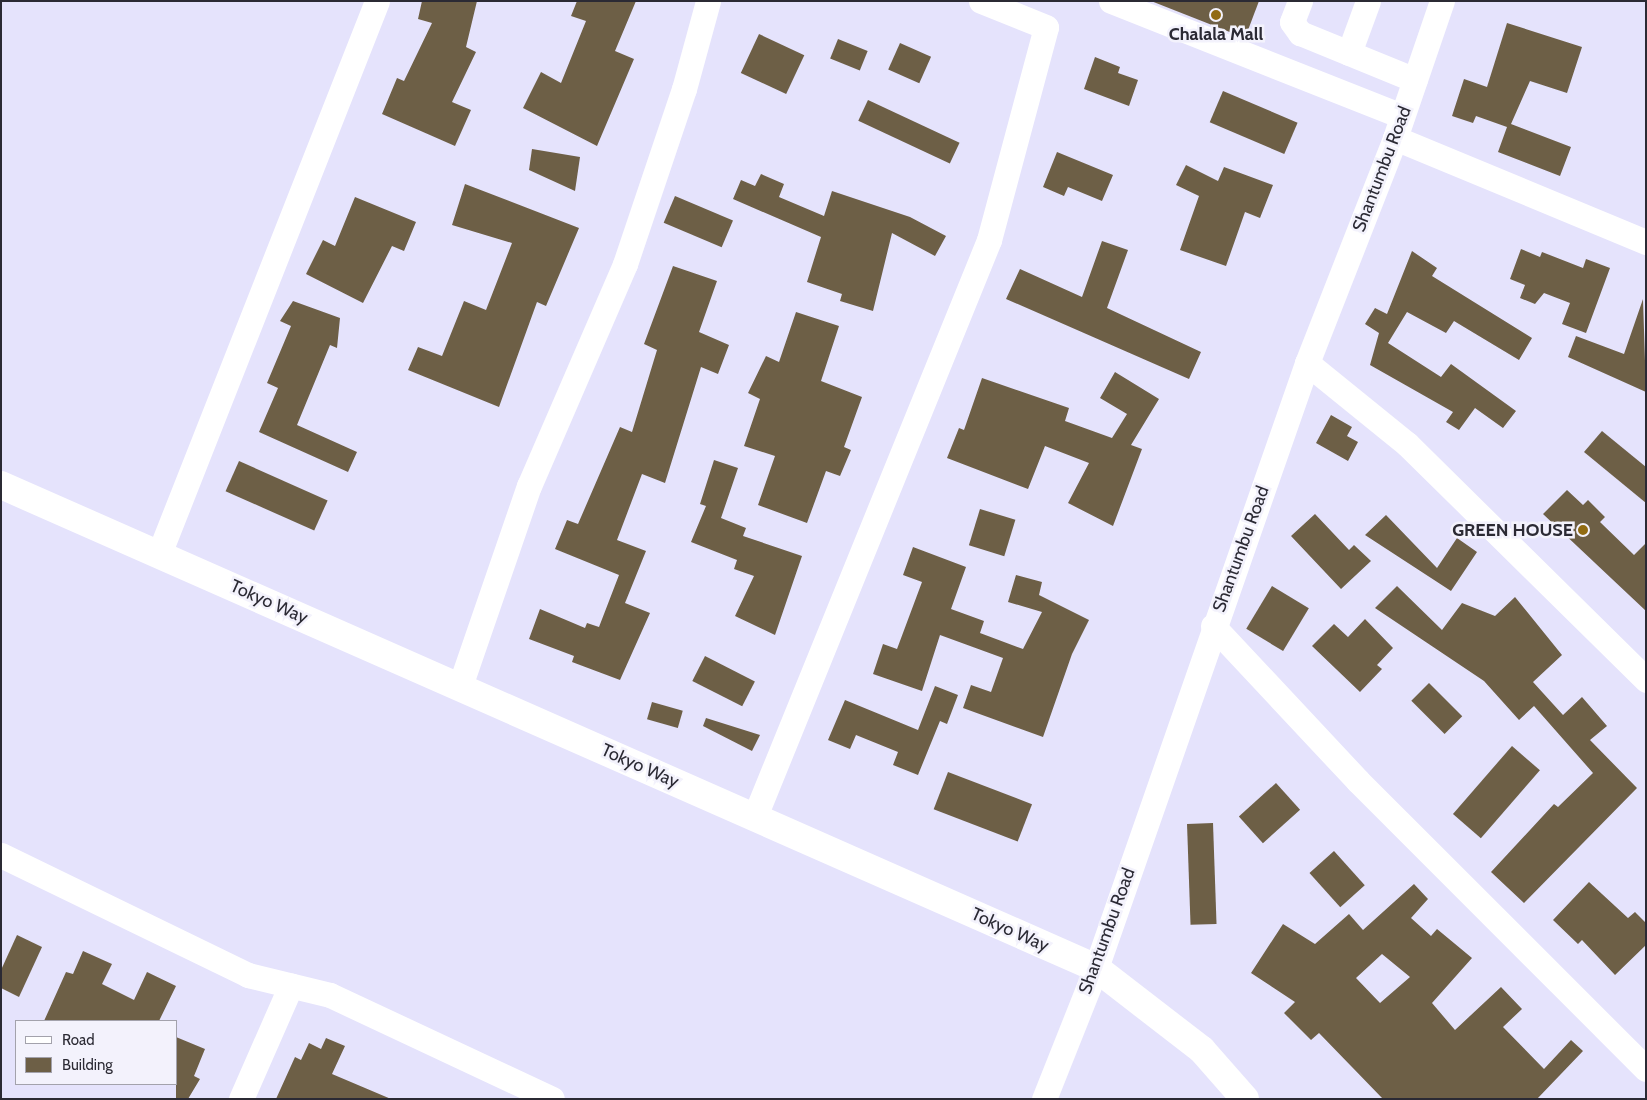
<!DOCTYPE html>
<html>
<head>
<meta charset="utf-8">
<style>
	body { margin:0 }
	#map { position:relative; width:1647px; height:1100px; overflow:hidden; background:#e5e3fc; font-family:Cabin,sans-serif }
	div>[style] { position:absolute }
	.building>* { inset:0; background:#6d5f46; transform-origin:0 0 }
	.minor>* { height:25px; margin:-12.5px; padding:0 12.5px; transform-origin:12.5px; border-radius:12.5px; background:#fff }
	.major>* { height:28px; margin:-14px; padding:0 14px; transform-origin:14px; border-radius:14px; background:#fff }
	.dots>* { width:14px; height:14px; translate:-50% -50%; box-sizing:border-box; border:2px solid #f3f2fc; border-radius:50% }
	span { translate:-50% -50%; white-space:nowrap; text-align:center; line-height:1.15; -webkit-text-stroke:5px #f3f2fc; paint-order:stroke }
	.poi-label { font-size:18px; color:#2b2a34; font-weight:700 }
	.right { translate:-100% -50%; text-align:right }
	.street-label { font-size:18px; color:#2b2a34 }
	.frame { position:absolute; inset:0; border:2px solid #2b2a34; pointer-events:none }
	.legend { position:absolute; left:15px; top:1020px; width:162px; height:65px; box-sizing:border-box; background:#f3f2fc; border:1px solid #a3a2ac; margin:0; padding:6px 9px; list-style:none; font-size:15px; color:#2b2a34 }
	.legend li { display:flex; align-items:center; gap:10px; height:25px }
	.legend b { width:25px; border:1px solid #a3a2ac }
</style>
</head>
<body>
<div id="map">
	<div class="building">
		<div style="clip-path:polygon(422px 1px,477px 1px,466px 47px,476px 52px,452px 102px,471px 110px,455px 146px,382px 114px,397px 78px,404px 81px,432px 23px,418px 19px)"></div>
		<div style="clip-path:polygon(577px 1px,636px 1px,615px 51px,634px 59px,597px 146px,523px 108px,541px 72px,561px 83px,586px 21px,571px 16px)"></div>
		<div style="clip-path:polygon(1151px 1px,1259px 1px,1245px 38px)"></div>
		<div style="clip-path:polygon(1507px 23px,1582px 47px,1567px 93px,1530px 81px,1511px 124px,1571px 147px,1560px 176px,1498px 152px,1507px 127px,1476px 116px,1473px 123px,1452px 116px,1464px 79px,1487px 87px)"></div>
		<div style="left:759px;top:34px;width:50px;height:43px;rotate:25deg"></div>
		<div style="left:838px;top:39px;width:32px;height:21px;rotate:22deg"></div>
		<div style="left:900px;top:43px;width:34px;height:29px;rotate:24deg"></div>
		<div style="clip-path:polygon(1095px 57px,1120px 67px,1118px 73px,1138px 80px,1129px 106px,1084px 89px)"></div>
		<div style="left:1223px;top:91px;width:81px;height:34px;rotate:23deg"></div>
		<div style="left:868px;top:100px;width:101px;height:23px;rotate:25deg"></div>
		<div style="clip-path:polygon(532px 149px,580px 157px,575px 191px,529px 170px)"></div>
		<div style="clip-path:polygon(1057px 152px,1113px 175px,1102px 201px,1068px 187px,1064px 196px,1043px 187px)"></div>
		<div style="clip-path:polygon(1186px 165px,1218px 181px,1224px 167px,1273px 185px,1260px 218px,1245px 212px,1226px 266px,1180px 250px,1199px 196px,1176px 185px)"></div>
		<div style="clip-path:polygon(761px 174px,784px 184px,779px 197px,824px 216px,832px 191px,910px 217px,946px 236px,935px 256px,892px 233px,873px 311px,840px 301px,842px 294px,807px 282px,821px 237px,733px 199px,741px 180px,755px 186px)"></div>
		<div style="clip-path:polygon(465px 184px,579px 228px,546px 306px,537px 302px,499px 407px,408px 370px,418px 347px,442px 356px,464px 301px,486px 310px,512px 243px,452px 225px)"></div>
		<div style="left:675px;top:196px;width:63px;height:29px;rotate:23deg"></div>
		<div style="clip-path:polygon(355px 197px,416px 222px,404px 251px,392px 246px,363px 303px,306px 274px,323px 240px,335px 246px)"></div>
		<div style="clip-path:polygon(1102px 241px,1128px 250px,1107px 308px,1201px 352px,1189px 379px,1006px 299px,1020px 269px,1082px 297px)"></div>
		<div style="clip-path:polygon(1521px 249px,1540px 257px,1542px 252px,1583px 268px,1586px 259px,1610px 268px,1586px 333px,1562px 324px,1570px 303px,1544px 293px,1535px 304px,1520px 298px,1525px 285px,1510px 279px)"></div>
		<div style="clip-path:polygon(1412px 251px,1437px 268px,1432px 276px,1532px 338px,1519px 360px,1454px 321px,1446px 333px,1407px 312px,1388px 343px,1441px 377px,1451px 364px,1516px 411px,1503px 428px,1475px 408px,1459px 430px,1446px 422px,1453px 412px,1370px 365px,1379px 333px,1365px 324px,1375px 308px,1387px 314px)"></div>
		<div style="clip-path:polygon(673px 266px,717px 281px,699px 332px,729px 345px,718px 374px,701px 367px,665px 483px,642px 474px,617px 540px,646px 551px,625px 603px,650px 613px,620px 680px,572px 662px,574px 656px,529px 639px,540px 609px,585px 628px,587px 623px,599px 627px,619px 575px,555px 549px,567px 520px,578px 524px,620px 427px,632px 432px,657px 350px,644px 344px)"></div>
		<div style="clip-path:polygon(1643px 299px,1646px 392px,1568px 357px,1576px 336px,1624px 354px)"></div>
		<div style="clip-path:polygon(293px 301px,340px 318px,337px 348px,330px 345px,297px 425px,357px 452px,348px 472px,259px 432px,278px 388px,267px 383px,291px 326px,280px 321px)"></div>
		<div style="clip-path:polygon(796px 312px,839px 326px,821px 381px,862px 397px,844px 447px,851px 450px,840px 476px,826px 471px,807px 523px,758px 505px,775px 456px,744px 446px,760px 399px,748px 393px,766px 356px,779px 362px)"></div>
		<div style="clip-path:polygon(1115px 372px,1159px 399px,1131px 445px,1142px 449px,1113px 526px,1068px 503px,1089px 463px,1045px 446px,1028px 489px,947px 458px,959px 428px,964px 430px,982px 378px,1069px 408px,1065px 421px,1112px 438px,1127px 414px,1100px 398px)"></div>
		<div style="clip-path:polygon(1331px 415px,1352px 427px,1347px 436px,1358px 442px,1348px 461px,1316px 443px)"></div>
		<div style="clip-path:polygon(1602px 431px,1646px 467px,1646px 503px,1584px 452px)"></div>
		<div style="clip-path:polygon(714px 460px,738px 468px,721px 518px,746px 528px,743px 536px,802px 556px,775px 635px,735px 616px,754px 576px,734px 569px,737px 560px,691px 542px,706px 506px,700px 504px)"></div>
		<div style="left:239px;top:461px;width:97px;height:33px;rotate:24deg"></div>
		<div style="clip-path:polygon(1567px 490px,1583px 505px,1588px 500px,1605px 517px,1600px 522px,1634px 555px,1646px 543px,1646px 611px,1543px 514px)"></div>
		<div style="left:980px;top:509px;width:37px;height:38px;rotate:17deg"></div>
		<div style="clip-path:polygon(1315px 514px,1349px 550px,1354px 545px,1371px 561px,1341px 589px,1291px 536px)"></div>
		<div style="clip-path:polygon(1386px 515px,1437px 568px,1457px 538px,1477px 552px,1451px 591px,1365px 535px)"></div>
		<div style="clip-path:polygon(913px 547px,966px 567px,951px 609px,984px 621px,980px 633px,1023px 649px,1042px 612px,1008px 602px,1016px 575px,1042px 582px,1039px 595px,1089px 620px,1072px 654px,1043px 737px,963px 708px,971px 685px,991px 692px,1003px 658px,940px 635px,922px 691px,873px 674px,883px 644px,897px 649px,922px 582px,903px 575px)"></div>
		<div style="left:1272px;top:586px;width:43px;height:50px;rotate:31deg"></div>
		<div style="clip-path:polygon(1397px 586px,1442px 630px,1462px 603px,1495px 616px,1515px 597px,1562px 655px,1533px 682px,1563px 715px,1582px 697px,1607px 726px,1590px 740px,1637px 788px,1524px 903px,1491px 872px,1554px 804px,1558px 807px,1593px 773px,1534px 706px,1519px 720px,1484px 681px,1375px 608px)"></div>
		<div style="clip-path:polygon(1365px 619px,1393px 648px,1377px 665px,1382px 669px,1360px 692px,1312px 646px,1334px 624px,1348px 637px)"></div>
		<div style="left:705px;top:656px;width:56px;height:28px;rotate:27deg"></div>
		<div style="left:1429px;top:683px;width:47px;height:25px;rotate:45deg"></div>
		<div style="clip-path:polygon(935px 686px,958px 695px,947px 724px,940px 721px,918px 775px,893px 765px,898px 752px,856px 735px,850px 749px,828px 740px,845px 700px,918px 730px)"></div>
		<div style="left:652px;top:702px;width:32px;height:18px;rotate:16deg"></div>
		<div style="clip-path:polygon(706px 718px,760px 735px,752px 751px,703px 726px)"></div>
		<div style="left:1512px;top:746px;width:37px;height:90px;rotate:41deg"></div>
		<div style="left:948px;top:772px;width:90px;height:40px;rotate:21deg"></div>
		<div style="left:1276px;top:783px;width:36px;height:50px;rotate:48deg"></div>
		<div style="left:1213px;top:823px;width:101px;height:26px;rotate:88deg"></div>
		<div style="left:1334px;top:851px;width:46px;height:33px;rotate:48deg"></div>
		<div style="clip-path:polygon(1589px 882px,1628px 918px,1635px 912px,1646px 923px,1646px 945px,1615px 975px,1582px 940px,1578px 944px,1553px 920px)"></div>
		<div style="clip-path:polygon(evenodd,1414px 884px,1428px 899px,1411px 918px,1431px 936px,1437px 929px,1472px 958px,1432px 1003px,1455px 1030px,1501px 987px,1522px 1009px,1503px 1027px,1544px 1069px,1571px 1040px,1583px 1051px,1537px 1099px,1383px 1099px,1319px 1033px,1311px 1040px,1284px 1013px,1295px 1002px,1251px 973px,1283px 924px,1315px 944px,1349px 914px,1363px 930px,1414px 884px,1382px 954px,1410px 977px,1380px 1003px,1356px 978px,1382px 954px)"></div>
		<div style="clip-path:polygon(17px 935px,42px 947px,19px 997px,1px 988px,1px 970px)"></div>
		<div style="clip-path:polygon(83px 951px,112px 964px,102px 984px,134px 1000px,147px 972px,176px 986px,159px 1021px,44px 1021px,66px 972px,73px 974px)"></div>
		<div style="clip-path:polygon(176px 1037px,205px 1049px,194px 1076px,200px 1079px,188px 1099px,176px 1099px)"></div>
		<div style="clip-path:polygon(326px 1038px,345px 1046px,332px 1074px,391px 1099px,276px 1099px,295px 1057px,301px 1060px,309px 1043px,321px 1049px)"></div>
	</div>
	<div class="minor">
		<div style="left:1111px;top:1px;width:313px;rotate:21.6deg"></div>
		<div style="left:1300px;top:1px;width:22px;rotate:111deg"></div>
		<div style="left:1292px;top:22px;width:14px;rotate:54deg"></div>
		<div style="left:1300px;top:33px;width:124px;rotate:22.2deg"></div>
		<div style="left:1349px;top:53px;width:55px;rotate:-69.9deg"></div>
		<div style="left:1395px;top:138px;width:272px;rotate:22.5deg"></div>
		<div style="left:1307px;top:363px;width:129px;rotate:39deg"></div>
		<div style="left:1407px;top:444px;width:336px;rotate:44.6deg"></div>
		<div style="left:159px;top:554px;width:594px;rotate:-68.48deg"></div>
		<div style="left:1213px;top:626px;width:212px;rotate:46.9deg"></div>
		<div style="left:1358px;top:781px;width:407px;rotate:45deg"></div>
		<div style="left:460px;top:686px;width:212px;rotate:-71deg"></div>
		<div style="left:529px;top:486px;width:242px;rotate:-66.6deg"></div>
		<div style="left:625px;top:264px;width:185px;rotate:-71.4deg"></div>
		<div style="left:684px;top:89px;width:91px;rotate:-74.7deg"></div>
		<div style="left:755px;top:816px;width:622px;rotate:-67.89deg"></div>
		<div style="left:989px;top:240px;width:220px;rotate:-75deg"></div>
		<div style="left:1046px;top:27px;width:70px;rotate:-158.2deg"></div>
		<div style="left:1px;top:855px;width:275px;rotate:25.9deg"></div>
		<div style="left:248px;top:975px;width:84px;rotate:13.7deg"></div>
		<div style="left:330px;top:995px;width:245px;rotate:25.1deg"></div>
		<div style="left:241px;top:1099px;width:124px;rotate:-66.3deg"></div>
		<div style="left:1044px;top:1099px;width:141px;rotate:-68.3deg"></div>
		<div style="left:1096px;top:968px;width:641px;rotate:-70.77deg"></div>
		<div style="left:1307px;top:363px;width:242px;rotate:-68.6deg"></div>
		<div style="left:1395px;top:138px;width:145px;rotate:-71.1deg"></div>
	</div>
	<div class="major">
		<div style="left:1px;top:485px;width:1197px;rotate:23.8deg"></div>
		<div style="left:1096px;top:968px;width:134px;rotate:37.7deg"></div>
		<div style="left:1202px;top:1050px;width:65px;rotate:48.7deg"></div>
	</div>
	<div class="dots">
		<div style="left:1216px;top:15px;background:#916b12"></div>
		<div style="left:1583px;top:530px;background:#916b12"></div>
	</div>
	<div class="poi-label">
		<span style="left:1216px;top:34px">Chalala Mall</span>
		<span class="right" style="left:1573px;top:530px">GREEN HOUSE</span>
	</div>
	<div class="street-label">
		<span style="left:1382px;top:169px;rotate:-69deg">Shantumbu Road</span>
		<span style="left:1241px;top:549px;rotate:-70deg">Shantumbu Road</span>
		<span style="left:269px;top:602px;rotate:24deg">Tokyo Way</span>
		<span style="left:640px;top:766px;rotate:24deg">Tokyo Way</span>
		<span style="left:1010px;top:930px;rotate:24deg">Tokyo Way</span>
		<span style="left:1107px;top:931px;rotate:-70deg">Shantumbu Road</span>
	</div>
	<div class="frame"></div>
	<ul class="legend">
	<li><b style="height:6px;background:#fff"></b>Road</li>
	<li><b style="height:14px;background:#6d5f46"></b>Building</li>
	</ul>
</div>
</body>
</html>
